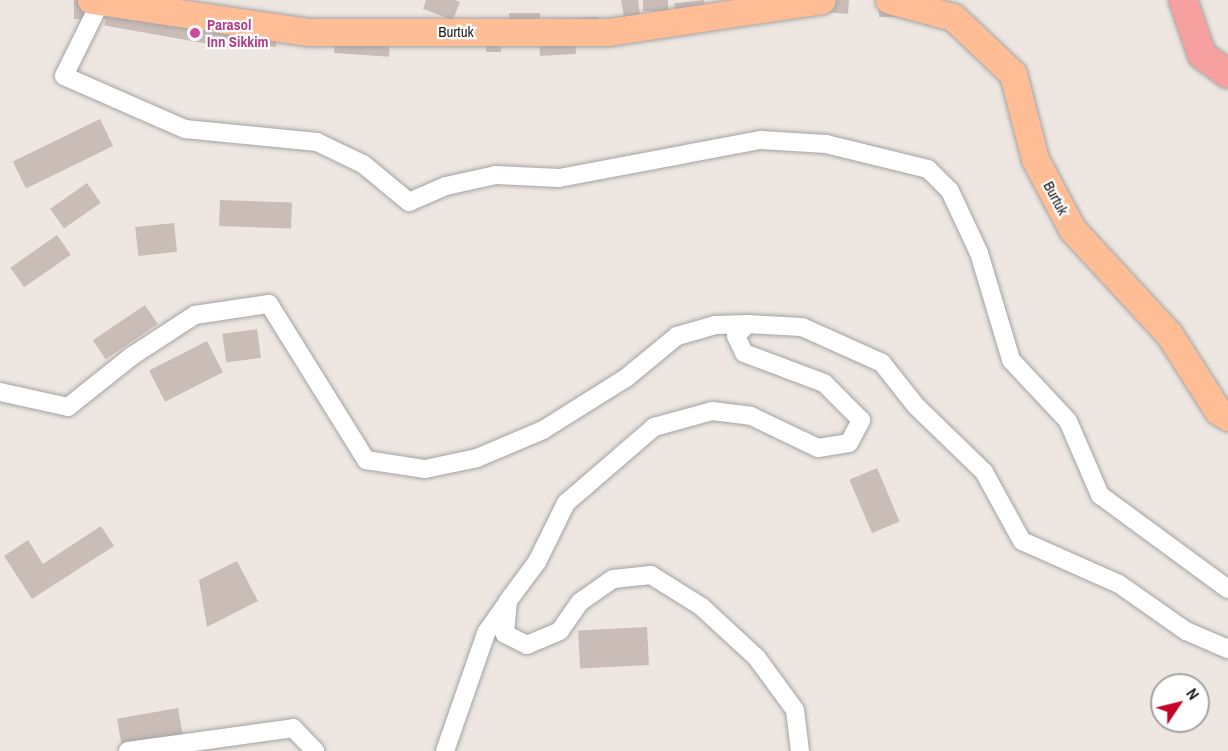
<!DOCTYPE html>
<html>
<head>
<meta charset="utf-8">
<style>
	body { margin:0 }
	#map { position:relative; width:1228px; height:751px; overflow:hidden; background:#eee7e1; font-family:"Archivo Narrow",sans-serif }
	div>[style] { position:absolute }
	.building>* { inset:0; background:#cabcb7; transform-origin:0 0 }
	.roads { filter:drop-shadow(0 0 2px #a3a3a3) drop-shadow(0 0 2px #a3a3a3) }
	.minor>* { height:18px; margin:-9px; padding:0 9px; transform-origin:9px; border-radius:9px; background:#fff }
	.primary>* { height:27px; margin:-13.5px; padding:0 13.5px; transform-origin:13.5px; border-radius:13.5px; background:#ffbd95 }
	.trunk>* { height:28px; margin:-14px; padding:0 14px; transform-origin:14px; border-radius:14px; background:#f6a0a0 }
	.dots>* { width:16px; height:16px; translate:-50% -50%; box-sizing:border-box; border:3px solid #fff; border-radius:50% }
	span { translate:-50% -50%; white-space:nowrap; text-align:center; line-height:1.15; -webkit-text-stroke:4.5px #fff; paint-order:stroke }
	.hotel-label { font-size:15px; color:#b23c85; font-weight:700 }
	.left { translate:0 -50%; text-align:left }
	.street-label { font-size:15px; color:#1c1c1c }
	.north { position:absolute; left:1150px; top:673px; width:60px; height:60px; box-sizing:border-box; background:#fff; border:2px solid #a4a4a4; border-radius:50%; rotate:55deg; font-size:16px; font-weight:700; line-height:24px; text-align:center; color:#1c1c1c }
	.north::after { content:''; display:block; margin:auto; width:21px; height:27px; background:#c80026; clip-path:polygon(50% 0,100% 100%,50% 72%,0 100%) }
</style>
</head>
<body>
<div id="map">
	<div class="building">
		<div style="left:74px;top:0;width:32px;height:19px"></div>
		<div style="left:109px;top:0;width:130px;height:26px;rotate:10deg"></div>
		<div style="clip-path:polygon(426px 0,454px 0,460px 2px,453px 20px,423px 9px)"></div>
		<div style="clip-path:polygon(621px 0,638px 0,640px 15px,624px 17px)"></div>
		<div style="left:643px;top:0;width:25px;height:11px"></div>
		<div style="left:704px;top:0;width:19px;height:30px;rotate:84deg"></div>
		<div style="clip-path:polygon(824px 0,849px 0,848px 14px,823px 12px)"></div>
		<div style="left:879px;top:0;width:31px;height:17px"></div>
		<div style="left:509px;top:13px;width:31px;height:19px"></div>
		<div style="clip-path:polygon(598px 17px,599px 42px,575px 37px,576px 54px,540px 56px,539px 37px,550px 19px)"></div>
		<div style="clip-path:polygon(278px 22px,276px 47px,241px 44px,242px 26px)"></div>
		<div style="left:336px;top:25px;width:55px;height:28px;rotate:4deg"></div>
		<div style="left:486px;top:29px;width:15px;height:23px"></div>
		<div style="left:100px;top:119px;width:30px;height:97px;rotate:64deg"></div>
		<div style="left:87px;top:183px;width:24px;height:45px;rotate:55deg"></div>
		<div style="left:220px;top:200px;width:72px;height:26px;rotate:2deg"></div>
		<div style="left:174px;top:223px;width:29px;height:39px;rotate:84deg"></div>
		<div style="left:57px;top:235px;width:24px;height:57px;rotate:55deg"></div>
		<div style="left:145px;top:305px;width:23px;height:63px;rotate:56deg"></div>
		<div style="left:257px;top:329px;width:29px;height:35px;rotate:82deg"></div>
		<div style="left:207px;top:341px;width:35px;height:65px;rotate:63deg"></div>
		<div style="left:877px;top:468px;width:58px;height:30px;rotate:67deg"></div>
		<div style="clip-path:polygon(101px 526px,114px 546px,32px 599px,4px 556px,28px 540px,43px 564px)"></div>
		<div style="clip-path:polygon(237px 561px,258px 601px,207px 627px,199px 580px)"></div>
		<div style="left:647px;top:627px;width:38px;height:69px;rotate:87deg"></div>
		<div style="left:178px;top:708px;width:27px;height:62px;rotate:80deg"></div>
	</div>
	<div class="roads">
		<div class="minor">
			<div style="left:100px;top:3px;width:81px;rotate:116.3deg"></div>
			<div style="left:64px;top:76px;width:132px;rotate:23.7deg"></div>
			<div style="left:185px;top:129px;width:133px;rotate:5.6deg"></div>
			<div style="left:317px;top:142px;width:51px;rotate:25.6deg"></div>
			<div style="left:363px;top:164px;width:60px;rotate:39.6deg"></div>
			<div style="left:409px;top:202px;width:40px;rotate:-23.4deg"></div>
			<div style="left:446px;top:186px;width:51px;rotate:-12.4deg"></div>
			<div style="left:496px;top:175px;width:63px;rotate:2.7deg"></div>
			<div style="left:559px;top:178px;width:206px;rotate:-10.7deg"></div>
			<div style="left:761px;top:140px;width:65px;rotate:3.5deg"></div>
			<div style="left:826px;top:144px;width:105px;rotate:13.8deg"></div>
			<div style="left:928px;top:169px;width:31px;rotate:45deg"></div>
			<div style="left:950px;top:191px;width:68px;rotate:64.9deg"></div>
			<div style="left:979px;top:253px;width:112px;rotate:73.3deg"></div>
			<div style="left:1011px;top:360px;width:83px;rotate:46.9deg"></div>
			<div style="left:1068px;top:421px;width:81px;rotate:66.6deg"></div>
			<div style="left:1100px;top:495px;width:159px;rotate:36.3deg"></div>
			<div style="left:0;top:392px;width:70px;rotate:12.4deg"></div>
			<div style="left:68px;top:407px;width:82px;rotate:-38.6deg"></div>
			<div style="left:132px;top:356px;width:75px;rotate:-33.1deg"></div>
			<div style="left:195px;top:315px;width:75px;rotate:-8.5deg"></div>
			<div style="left:269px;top:304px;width:184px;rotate:58.1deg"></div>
			<div style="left:366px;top:460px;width:60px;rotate:8.7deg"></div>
			<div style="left:425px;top:469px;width:53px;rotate:-11.9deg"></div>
			<div style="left:477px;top:458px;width:72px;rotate:-23deg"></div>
			<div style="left:543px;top:430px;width:98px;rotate:-32.1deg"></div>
			<div style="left:626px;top:378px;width:66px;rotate:-39.5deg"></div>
			<div style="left:677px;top:336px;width:40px;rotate:-16deg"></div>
			<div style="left:715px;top:325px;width:32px;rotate:-2deg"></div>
			<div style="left:128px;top:751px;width:167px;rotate:-7.9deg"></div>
			<div style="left:293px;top:728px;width:32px;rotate:46deg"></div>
			<div style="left:445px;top:751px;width:125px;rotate:-70.8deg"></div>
			<div style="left:486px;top:633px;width:35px;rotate:-55deg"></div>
			<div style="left:800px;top:751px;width:41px;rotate:-97deg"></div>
			<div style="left:795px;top:710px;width:64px;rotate:-126.2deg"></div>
			<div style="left:757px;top:658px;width:75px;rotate:-137.2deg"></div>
			<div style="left:702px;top:607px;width:60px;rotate:-147.9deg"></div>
			<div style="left:651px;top:575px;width:38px;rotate:174deg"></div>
			<div style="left:613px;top:579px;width:40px;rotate:145.1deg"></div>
			<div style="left:580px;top:602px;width:35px;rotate:125deg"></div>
			<div style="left:560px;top:631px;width:36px;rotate:157deg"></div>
			<div style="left:527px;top:645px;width:25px;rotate:-153deg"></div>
			<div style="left:505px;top:634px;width:33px;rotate:-85deg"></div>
			<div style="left:508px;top:601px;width:49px;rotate:-53.4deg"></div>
			<div style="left:537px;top:562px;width:66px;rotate:-63.8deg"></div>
			<div style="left:566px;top:503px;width:116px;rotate:-40.8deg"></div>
			<div style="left:654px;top:427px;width:60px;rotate:-15.4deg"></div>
			<div style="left:712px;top:411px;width:39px;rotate:7deg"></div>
			<div style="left:751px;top:416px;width:74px;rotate:25.5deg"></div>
			<div style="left:818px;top:448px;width:31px;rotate:-9deg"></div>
			<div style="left:849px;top:443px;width:26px;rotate:-62deg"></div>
			<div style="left:861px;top:420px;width:52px;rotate:-135deg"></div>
			<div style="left:824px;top:383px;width:85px;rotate:-159.4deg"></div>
			<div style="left:744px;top:353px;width:19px;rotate:-115deg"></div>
			<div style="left:736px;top:336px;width:16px;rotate:-47deg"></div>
			<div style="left:747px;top:324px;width:55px;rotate:3.1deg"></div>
			<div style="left:802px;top:327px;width:88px;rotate:24.2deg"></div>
			<div style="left:882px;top:363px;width:55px;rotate:51.7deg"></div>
			<div style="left:916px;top:406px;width:95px;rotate:44.1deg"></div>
			<div style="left:984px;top:472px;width:79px;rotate:61.2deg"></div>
			<div style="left:1022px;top:541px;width:106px;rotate:23.9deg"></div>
			<div style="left:1119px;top:584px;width:82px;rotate:35deg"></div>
			<div style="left:1186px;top:631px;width:46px;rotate:23.2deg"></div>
		</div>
		<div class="primary">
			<div style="left:91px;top:0;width:220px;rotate:8.4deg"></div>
			<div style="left:309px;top:32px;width:299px"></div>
			<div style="left:608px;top:32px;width:216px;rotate:-8.5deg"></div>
			<div style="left:889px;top:0;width:66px;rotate:14.9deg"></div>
			<div style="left:953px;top:17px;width:83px;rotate:43.5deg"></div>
			<div style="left:1013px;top:74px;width:88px;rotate:75.5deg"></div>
			<div style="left:1035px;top:159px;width:79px;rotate:62.1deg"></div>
			<div style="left:1072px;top:229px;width:143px;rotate:47.3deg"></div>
			<div style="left:1169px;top:334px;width:91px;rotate:57.5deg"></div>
			<div style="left:1218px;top:411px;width:12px;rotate:31deg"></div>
		</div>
		<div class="trunk">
			<div style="left:1183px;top:0;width:58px;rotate:70.9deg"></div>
			<div style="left:1202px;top:55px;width:32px;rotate:36deg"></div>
		</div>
	</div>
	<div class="dots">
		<div style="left:195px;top:33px;background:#d1479c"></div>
	</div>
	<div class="hotel-label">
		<span class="left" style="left:207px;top:33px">Parasol<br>Inn Sikkim</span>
	</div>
	<div class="street-label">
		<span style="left:456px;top:32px">Burtuk</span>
		<span style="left:1056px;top:198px;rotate:62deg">Burtuk</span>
	</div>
	<div class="north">N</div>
</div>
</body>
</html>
